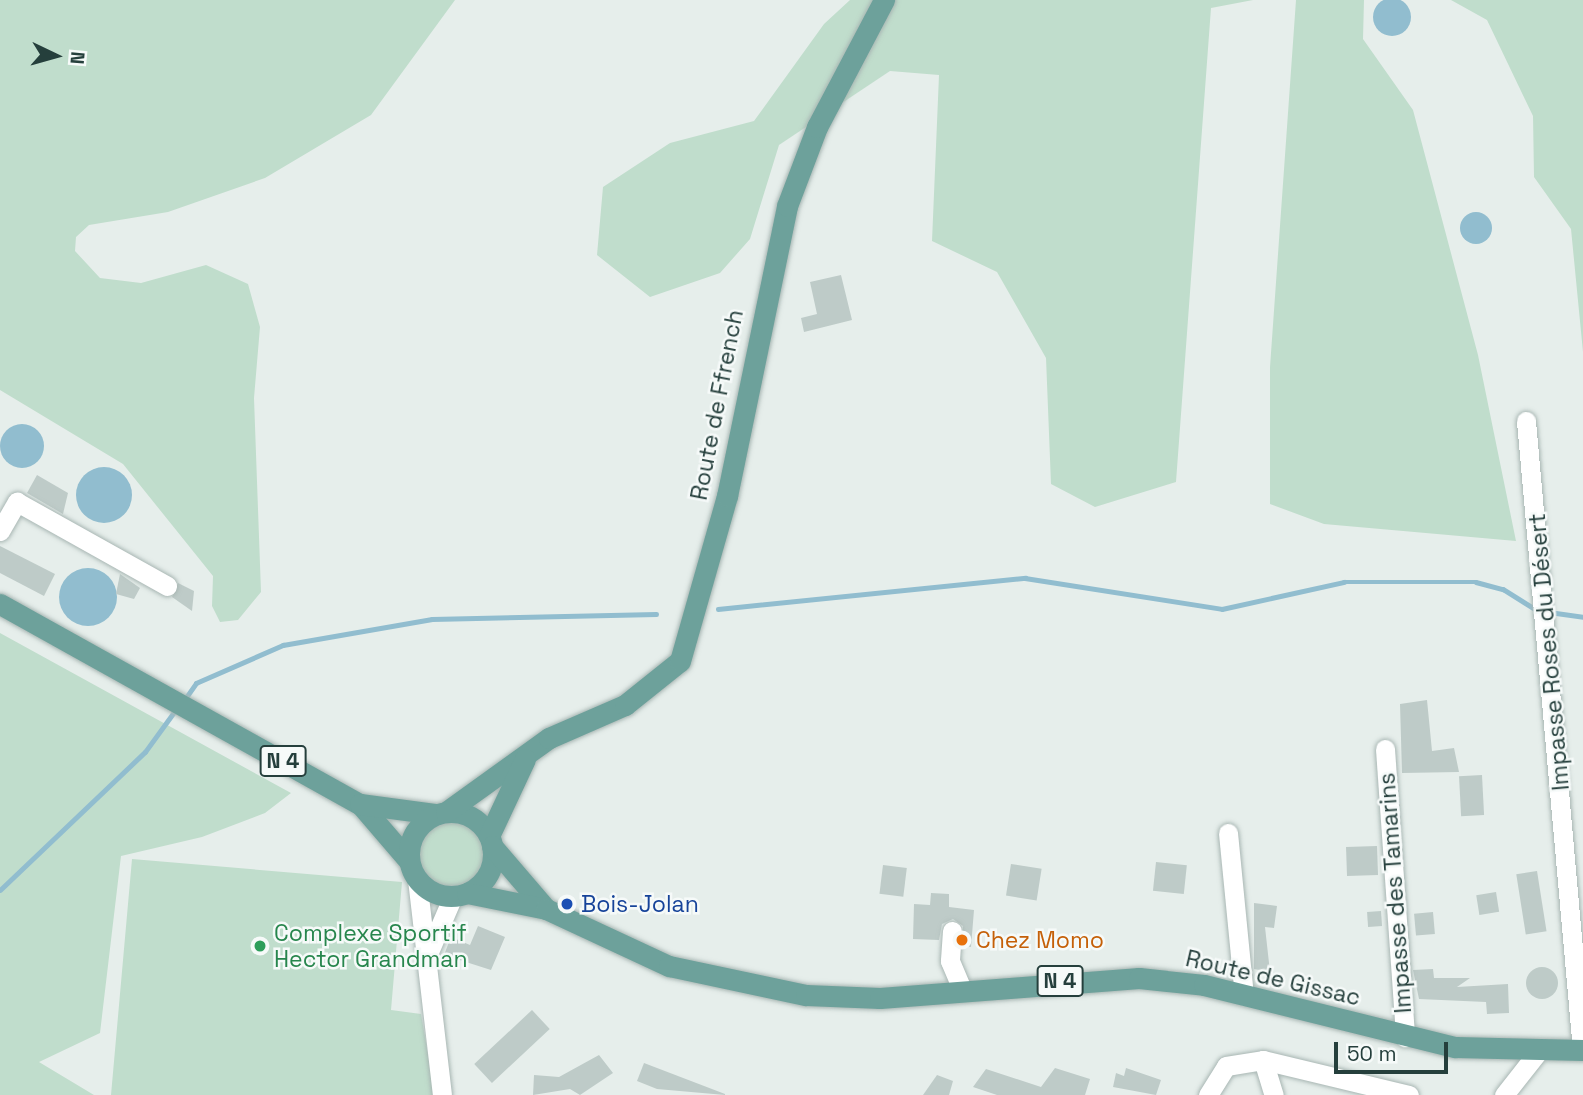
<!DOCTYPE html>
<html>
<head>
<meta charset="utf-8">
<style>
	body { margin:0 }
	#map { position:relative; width:1583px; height:1095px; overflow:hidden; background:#e6eeeb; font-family:"Space Grotesk",sans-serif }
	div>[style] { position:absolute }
	.green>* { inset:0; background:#c0ddcc }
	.round { border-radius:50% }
	.water>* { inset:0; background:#91bdcf }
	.stream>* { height:4.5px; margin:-2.25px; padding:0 2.25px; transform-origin:2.25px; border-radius:2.25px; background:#91bdcf }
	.building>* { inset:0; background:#becbc8; transform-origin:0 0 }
	.roads { filter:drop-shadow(0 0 2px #a8b6b3) drop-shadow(0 0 2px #a8b6b3) }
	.minor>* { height:19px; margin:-9.5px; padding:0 9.5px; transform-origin:9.5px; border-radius:9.5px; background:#fff }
	.major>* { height:21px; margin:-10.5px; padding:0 10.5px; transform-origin:10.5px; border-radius:10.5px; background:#6da19b }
	.major>.ring { margin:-10.5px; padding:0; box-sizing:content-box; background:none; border:21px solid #6da19b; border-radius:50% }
	.dots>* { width:19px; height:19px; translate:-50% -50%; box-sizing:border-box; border:4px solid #f6faf9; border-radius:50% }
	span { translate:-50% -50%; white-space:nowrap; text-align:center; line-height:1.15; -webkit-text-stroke:5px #f6faf9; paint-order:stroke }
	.shield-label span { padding:2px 5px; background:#f6faf9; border:2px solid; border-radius:5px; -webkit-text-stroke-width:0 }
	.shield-label { font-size:21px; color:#253f3c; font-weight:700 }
	.street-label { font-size:23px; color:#253f3c }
	.transit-label { font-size:23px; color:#164399 }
	.left { translate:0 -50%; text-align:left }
	.leisure-label { font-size:23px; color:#27864d }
	.food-label { font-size:23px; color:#c56008 }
	.north { position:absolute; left:21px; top:21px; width:70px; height:70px; -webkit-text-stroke:5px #f6faf9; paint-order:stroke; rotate:95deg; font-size:19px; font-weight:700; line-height:28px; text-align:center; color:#253f3c }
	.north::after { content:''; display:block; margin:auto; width:24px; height:32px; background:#253f3c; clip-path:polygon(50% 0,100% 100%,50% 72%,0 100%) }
	.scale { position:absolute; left:1334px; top:1042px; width:114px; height:32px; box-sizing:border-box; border:4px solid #253f3c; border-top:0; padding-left:9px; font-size:21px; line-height:24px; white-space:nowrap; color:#253f3c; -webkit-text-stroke:5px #f6faf9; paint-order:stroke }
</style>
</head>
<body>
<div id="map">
	<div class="green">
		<div style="clip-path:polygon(0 0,455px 0,371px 115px,265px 178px,168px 212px,89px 225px,76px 237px,75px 251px,100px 278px,141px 283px,206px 265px,248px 284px,260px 327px,254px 398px,261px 592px,238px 620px,220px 622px,212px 606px,213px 576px,123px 464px,0 390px)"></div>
		<div style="clip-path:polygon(850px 0,1253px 0,1211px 8px,1176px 482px,1095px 507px,1051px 484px,1046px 358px,997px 272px,932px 241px,939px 75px,890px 71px,779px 145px,750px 239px,720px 273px,650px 297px,597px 255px,603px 187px,670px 143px,754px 121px,824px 24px)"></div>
		<div style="clip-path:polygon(1296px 0,1364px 0,1363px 39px,1413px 110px,1478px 355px,1516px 541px,1324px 524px,1270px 504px,1270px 367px)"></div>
		<div style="clip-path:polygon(1451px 0,1583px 0,1583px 352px,1571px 229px,1534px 177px,1533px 116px,1487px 20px)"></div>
		<div style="clip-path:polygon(0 633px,291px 793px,265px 813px,202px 837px,121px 856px,100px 1033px,39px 1062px,94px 1095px,0 1095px)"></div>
		<div class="round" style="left:417px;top:821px;width:68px;height:68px"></div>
		<div style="clip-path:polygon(132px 859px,402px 882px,391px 1010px,421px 1014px,435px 1095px,111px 1095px)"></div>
	</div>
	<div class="water">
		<div class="round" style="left:1373px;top:-2px;width:38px;height:38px"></div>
		<div class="round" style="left:1460px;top:212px;width:32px;height:32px"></div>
		<div class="round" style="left:0;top:424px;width:44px;height:44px"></div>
		<div class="round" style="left:76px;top:467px;width:56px;height:56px"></div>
		<div class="round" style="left:59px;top:568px;width:58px;height:58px"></div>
	</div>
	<div class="stream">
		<div style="left:718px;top:609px;width:309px;rotate:-5.8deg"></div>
		<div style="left:1025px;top:578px;width:199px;rotate:8.9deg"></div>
		<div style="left:1222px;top:609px;width:125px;rotate:-12.5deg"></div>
		<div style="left:1344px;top:582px;width:132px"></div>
		<div style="left:1476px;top:582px;width:28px;rotate:15deg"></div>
		<div style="left:1503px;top:589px;width:40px;rotate:32deg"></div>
		<div style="left:1549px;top:612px;width:34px;rotate:8deg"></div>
		<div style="left:185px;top:699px;width:19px;rotate:-55deg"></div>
		<div style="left:196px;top:683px;width:95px;rotate:-23.6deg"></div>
		<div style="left:283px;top:645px;width:151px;rotate:-9.9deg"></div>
		<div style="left:432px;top:619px;width:224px;rotate:-1.3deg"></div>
		<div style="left:0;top:890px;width:200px;rotate:-43.6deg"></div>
		<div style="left:145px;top:752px;width:54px;rotate:-54deg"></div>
	</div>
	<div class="building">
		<div style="clip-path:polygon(841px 275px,852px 320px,804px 332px,801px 318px,817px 314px,810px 282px)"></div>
		<div style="clip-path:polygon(37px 475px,68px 493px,63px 514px,27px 493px)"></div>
		<div style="clip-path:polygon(0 546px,55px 574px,44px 596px,0 573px)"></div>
		<div style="clip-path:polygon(120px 574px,140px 588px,134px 599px,116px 594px)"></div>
		<div style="clip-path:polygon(178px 583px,194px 591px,192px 611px,172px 597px)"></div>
		<div style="clip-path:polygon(1427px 700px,1432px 751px,1454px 748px,1459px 772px,1402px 773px,1400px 704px)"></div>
		<div style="left:1482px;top:775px;width:40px;height:23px;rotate:87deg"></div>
		<div style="left:1377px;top:846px;width:29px;height:31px;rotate:88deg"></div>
		<div style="left:1156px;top:862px;width:31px;height:29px;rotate:6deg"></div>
		<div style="left:1011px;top:864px;width:31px;height:32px;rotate:9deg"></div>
		<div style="left:883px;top:865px;width:24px;height:29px;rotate:7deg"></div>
		<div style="left:1537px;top:871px;width:61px;height:21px;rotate:81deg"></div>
		<div style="left:1496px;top:892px;width:20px;height:20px;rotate:81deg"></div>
		<div style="clip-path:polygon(931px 893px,949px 894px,949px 907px,974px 910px,971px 947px,963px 946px,963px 926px,953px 919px,942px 924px,939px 940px,913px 939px,914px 904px,930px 905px)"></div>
		<div style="clip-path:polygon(1254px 903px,1277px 906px,1274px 928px,1265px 927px,1270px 972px,1254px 969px)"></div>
		<div style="left:1381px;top:911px;width:15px;height:14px;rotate:86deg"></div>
		<div style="left:1433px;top:912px;width:22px;height:19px;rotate:85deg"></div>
		<div style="clip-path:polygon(478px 926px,505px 937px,491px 970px,444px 955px,451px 937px,470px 945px)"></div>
		<div class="round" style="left:1526px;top:967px;width:32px;height:32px"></div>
		<div style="clip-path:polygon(1433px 969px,1434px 978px,1470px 978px,1457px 987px,1508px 984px,1509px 1013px,1487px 1014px,1486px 1002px,1419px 999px,1413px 970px)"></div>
		<div style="left:532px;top:1010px;width:26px;height:79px;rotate:47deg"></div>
		<div style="clip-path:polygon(599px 1055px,613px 1073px,580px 1095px,570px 1089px,533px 1095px,534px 1075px,559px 1077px)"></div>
		<div style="clip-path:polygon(644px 1063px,725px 1094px,725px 1095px,657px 1089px,637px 1081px)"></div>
		<div style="clip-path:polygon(1055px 1068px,1090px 1079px,1085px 1095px,997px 1095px,973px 1087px,986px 1069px,1041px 1087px)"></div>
		<div style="clip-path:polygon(1126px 1068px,1161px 1080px,1156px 1095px,1113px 1087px,1116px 1073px,1124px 1076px)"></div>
		<div style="clip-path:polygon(937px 1075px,953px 1081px,949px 1095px,923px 1095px)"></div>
	</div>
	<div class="roads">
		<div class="minor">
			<div style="left:1526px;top:421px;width:631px;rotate:84.91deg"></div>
			<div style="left:0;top:531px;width:34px;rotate:-60deg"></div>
			<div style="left:17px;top:502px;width:172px;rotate:29.2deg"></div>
			<div style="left:1385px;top:749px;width:289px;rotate:86deg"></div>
			<div style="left:1228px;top:833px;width:163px;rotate:84.4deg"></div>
			<div style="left:417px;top:879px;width:217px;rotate:83.4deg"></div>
			<div style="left:952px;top:931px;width:30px;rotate:94deg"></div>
			<div style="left:950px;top:961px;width:30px;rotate:67deg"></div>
			<div style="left:428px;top:954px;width:63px;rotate:-66.7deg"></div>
			<div style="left:1263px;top:1060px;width:37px;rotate:73deg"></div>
			<div style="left:1208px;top:1095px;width:34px;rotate:-58deg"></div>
			<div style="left:1226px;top:1066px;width:37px;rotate:-9deg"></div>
			<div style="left:1263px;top:1060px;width:150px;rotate:13.5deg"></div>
			<div style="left:1504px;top:1095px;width:53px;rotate:-51.8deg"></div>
		</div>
		<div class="major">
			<div style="left:0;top:604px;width:412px;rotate:29.1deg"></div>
			<div style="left:360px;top:804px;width:75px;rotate:49.3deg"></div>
			<div style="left:360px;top:804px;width:77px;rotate:7.5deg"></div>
			<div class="ring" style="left:409px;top:812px;width:63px;height:63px"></div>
			<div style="left:446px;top:812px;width:127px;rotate:-35.7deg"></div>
			<div style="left:549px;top:738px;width:83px;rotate:-23.5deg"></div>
			<div style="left:625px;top:705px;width:70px;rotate:-38.7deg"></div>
			<div style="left:680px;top:661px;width:172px;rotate:-74.1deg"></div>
			<div style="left:727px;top:496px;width:296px;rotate:-78.3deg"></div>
			<div style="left:787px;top:206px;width:85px;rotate:-69.2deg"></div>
			<div style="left:817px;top:127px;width:144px;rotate:-62.2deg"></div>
			<div style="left:489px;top:836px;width:85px;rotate:-64.9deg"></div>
			<div style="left:492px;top:846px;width:83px;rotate:49.4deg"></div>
			<div style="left:467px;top:893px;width:81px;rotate:11.4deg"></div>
			<div style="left:546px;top:909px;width:136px;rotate:24.9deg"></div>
			<div style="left:669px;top:966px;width:140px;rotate:12deg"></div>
			<div style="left:806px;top:995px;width:74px;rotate:2.3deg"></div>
			<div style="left:880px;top:998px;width:260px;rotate:-4.4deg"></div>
			<div style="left:1139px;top:978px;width:65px;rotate:6.1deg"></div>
			<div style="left:1204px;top:985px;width:259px;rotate:13.9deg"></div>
			<div style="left:1455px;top:1047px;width:128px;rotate:1.3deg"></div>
		</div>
	</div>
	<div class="dots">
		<div style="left:567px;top:904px;background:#1a4fb4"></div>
		<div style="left:962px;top:940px;background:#e8710a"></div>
		<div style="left:260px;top:946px;background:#2e9e5b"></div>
	</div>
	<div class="shield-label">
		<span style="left:283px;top:761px">N 4</span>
		<span style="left:1060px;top:981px">N 4</span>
	</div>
	<div class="street-label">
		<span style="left:717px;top:405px;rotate:-79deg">Route de Ffrench</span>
		<span style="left:1549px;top:652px;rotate:-95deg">Impasse Roses du Désert</span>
		<span style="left:1395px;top:893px;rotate:-94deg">Impasse des Tamarins</span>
		<span style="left:1273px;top:978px;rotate:13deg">Route de Gissac</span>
	</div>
	<div class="transit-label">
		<span class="left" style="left:581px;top:904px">Bois-Jolan</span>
	</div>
	<div class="leisure-label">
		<span class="left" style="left:274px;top:946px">Complexe Sportif<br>Hector Grandman</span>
	</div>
	<div class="food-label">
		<span class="left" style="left:976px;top:940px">Chez Momo</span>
	</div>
	<div class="north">N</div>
	<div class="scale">50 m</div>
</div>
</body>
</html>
